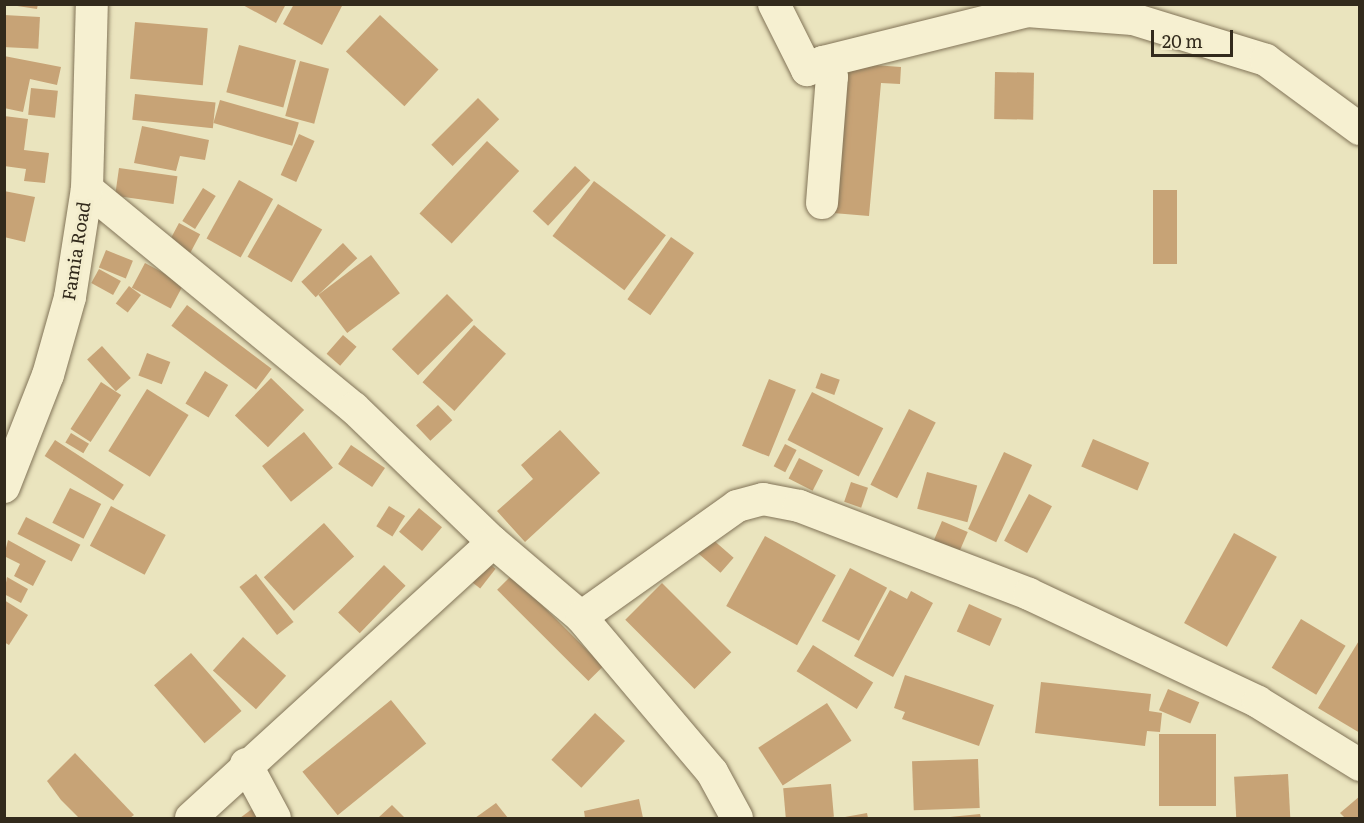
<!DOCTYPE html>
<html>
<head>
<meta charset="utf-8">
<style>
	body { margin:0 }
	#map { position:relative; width:1364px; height:823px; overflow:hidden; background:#eae4be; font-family:Literata,serif }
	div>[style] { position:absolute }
	.building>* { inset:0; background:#c7a376; transform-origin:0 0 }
	.roads { filter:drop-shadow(0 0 2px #827458) drop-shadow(0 0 2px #827458) }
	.street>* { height:32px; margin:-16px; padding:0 16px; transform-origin:16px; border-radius:16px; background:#f6f0d1 }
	span { translate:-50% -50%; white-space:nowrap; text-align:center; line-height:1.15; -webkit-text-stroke:6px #f3edcd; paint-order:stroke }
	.street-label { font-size:18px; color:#322a1c }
	.frame { position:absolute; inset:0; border:6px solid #322a1c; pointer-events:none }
	.scale { position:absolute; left:1151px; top:30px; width:82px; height:27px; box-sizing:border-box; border:3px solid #322a1c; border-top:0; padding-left:8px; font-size:18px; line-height:21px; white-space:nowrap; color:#322a1c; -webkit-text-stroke:4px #f3edcd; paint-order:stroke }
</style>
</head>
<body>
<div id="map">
	<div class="building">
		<div style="clip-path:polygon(4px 4px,38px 4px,37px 9px)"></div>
		<div style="clip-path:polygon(241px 4px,286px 4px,276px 23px)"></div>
		<div style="clip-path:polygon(294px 4px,343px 4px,322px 45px,283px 24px)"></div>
		<div style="left:4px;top:15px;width:36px;height:32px;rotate:3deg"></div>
		<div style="left:380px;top:15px;width:80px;height:50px;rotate:43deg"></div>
		<div style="left:135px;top:22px;width:73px;height:57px;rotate:5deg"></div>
		<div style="left:239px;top:45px;width:59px;height:49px;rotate:15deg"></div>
		<div style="clip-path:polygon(4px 56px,61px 67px,57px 85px,30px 79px,23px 112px,4px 108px)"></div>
		<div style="left:300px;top:61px;width:30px;height:57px;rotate:15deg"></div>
		<div style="clip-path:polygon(846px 63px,901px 67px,900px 84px,881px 83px,869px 216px,833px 213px)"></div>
		<div style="left:995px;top:72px;width:39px;height:47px;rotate:1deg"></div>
		<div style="left:31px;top:88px;width:27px;height:27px;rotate:6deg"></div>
		<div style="left:135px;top:94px;width:81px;height:26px;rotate:6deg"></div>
		<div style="left:478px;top:98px;width:30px;height:66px;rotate:45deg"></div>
		<div style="left:220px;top:100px;width:82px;height:24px;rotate:16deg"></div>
		<div style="clip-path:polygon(4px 116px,28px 119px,24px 150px,49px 153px,45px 183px,24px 181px,26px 169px,4px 166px)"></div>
		<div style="clip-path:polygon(142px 126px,209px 140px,205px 160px,180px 156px,176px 171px,134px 163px)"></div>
		<div style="left:299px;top:134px;width:17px;height:45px;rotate:24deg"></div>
		<div style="left:487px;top:141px;width:44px;height:99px;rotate:43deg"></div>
		<div style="left:575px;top:166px;width:21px;height:62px;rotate:43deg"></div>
		<div style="left:119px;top:168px;width:59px;height:28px;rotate:8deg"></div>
		<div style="left:239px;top:180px;width:39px;height:67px;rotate:29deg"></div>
		<div style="left:594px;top:181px;width:90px;height:69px;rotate:37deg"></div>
		<div style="left:203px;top:188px;width:15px;height:39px;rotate:32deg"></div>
		<div style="left:1153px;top:190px;width:24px;height:74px"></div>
		<div style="clip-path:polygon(4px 191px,35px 197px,25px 242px,4px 237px)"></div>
		<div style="left:278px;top:204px;width:51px;height:61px;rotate:30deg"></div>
		<div style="left:179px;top:223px;width:24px;height:21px;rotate:28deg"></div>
		<div style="left:671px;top:237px;width:28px;height:76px;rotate:35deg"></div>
		<div style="left:343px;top:243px;width:21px;height:57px;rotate:47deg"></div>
		<div style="left:106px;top:250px;width:29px;height:19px;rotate:22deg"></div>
		<div style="left:371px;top:255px;width:48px;height:66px;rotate:53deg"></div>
		<div style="left:145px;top:263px;width:44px;height:28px;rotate:28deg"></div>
		<div style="left:99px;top:269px;width:25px;height:16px;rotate:29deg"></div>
		<div style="left:129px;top:286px;width:15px;height:22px;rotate:37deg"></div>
		<div style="left:447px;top:294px;width:37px;height:78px;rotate:45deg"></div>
		<div style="left:187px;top:305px;width:106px;height:26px;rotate:37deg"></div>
		<div style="left:474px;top:325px;width:43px;height:77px;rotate:42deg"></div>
		<div style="left:343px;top:335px;width:18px;height:25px;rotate:41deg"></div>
		<div style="left:102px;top:346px;width:43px;height:20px;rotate:48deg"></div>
		<div style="left:147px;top:353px;width:25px;height:24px;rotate:21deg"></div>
		<div style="left:205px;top:371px;width:27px;height:38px;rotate:31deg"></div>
		<div style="left:821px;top:373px;width:20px;height:16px;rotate:20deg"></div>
		<div style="left:271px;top:378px;width:46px;height:52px;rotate:44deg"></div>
		<div style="left:769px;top:379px;width:29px;height:72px;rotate:22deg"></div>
		<div style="left:101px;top:382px;width:24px;height:56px;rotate:33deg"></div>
		<div style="left:147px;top:389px;width:49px;height:73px;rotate:32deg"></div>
		<div style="left:812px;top:392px;width:80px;height:54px;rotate:27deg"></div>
		<div style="left:438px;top:405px;width:21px;height:30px;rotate:47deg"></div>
		<div style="left:909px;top:409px;width:30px;height:85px;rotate:27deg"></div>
		<div style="clip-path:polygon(560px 430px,600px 473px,525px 542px,497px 511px,533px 479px,521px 465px)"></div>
		<div style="left:304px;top:432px;width:46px;height:54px;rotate:51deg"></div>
		<div style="left:71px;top:433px;width:21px;height:11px;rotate:31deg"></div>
		<div style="left:1093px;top:439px;width:61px;height:30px;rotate:23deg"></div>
		<div style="left:55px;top:440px;width:82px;height:19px;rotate:33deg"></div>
		<div style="left:785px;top:444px;width:13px;height:25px;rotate:27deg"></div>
		<div style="left:351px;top:445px;width:41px;height:23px;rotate:34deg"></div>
		<div style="left:1004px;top:452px;width:31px;height:85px;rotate:25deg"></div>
		<div style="left:799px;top:458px;width:27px;height:23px;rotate:27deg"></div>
		<div style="left:927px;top:472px;width:52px;height:38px;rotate:15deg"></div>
		<div style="left:851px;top:482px;width:18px;height:21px;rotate:19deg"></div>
		<div style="left:70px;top:488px;width:35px;height:39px;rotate:27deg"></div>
		<div style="left:1029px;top:494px;width:26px;height:53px;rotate:28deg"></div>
		<div style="left:111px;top:506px;width:62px;height:45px;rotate:28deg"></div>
		<div style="left:389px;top:506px;width:19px;height:24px;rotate:32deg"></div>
		<div style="left:419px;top:508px;width:30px;height:31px;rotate:40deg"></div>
		<div style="left:26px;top:517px;width:61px;height:19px;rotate:27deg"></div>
		<div style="left:942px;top:521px;width:28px;height:23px;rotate:23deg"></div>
		<div style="left:324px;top:523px;width:45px;height:81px;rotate:48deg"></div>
		<div style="left:1234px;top:533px;width:49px;height:103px;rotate:29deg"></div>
		<div style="left:765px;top:536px;width:81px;height:80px;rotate:29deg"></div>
		<div style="left:711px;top:538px;width:30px;height:20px;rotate:41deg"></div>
		<div style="clip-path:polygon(8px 540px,46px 561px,33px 586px,14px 576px,20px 564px,4px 556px)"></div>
		<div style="left:483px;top:559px;width:16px;height:25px;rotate:38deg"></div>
		<div style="left:384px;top:565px;width:30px;height:66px;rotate:44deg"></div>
		<div style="left:850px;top:568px;width:42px;height:60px;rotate:28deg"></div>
		<div style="left:256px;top:574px;width:61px;height:21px;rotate:52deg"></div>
		<div style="left:512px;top:575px;width:129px;height:21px;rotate:45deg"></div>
		<div style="clip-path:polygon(7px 577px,28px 589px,21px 603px,4px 594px)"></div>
		<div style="left:662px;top:583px;width:98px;height:52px;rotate:45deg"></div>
		<div style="clip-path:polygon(890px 590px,907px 599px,911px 591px,933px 603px,893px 677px,854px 656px)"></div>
		<div style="clip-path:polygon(4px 600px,28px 615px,9px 645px,4px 642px)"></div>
		<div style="left:969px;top:604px;width:36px;height:30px;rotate:24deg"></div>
		<div style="left:1301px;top:619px;width:52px;height:57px;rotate:31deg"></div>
		<div style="left:243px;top:637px;width:58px;height:45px;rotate:42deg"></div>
		<div style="clip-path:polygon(1360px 639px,1360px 733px,1318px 708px)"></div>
		<div style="left:813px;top:645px;width:71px;height:31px;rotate:32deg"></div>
		<div style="left:191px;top:653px;width:77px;height:49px;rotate:49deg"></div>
		<div style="clip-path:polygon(905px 675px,994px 705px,979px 746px,902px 719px,905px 712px,894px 708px)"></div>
		<div style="clip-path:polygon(1041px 682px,1151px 694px,1149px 711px,1162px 713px,1160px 732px,1147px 731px,1145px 746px,1035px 733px)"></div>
		<div style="left:1168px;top:689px;width:34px;height:23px;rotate:23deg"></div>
		<div style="left:391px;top:700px;width:56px;height:114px;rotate:51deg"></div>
		<div style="left:827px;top:703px;width:45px;height:82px;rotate:57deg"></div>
		<div style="left:595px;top:713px;width:41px;height:64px;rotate:43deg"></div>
		<div style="left:1216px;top:734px;width:72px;height:57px;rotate:90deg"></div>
		<div style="clip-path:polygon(75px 753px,134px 815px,130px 818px,79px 818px,61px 800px,47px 781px)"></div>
		<div style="left:978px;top:759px;width:49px;height:66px;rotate:88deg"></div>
		<div style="left:1288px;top:774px;width:44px;height:54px;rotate:87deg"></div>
		<div style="left:831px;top:784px;width:33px;height:48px;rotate:85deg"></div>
		<div style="clip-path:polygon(1360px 796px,1360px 818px,1345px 818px,1340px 813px)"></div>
		<div style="clip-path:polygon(639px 799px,643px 818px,585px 818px,584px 811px)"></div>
		<div style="clip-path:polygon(496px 803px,508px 818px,475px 818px)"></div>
		<div style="clip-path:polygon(392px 805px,405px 818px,378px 818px)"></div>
		<div style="clip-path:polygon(256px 806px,266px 818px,240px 818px)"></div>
		<div style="clip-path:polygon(867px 813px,868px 818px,845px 818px,845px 817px)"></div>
		<div style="clip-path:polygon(980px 814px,981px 818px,950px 818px,950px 817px)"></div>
	</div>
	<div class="roads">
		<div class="street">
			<div style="left:774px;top:4px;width:74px;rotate:63.4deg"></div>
			<div style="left:807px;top:70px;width:18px;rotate:-27deg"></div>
			<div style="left:87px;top:189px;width:345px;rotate:39.4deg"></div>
			<div style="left:354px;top:408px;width:193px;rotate:44deg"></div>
			<div style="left:493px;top:542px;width:116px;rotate:40.4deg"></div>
			<div style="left:581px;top:617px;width:203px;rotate:49.8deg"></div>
			<div style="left:712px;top:772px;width:52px;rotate:61.5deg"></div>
			<div style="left:822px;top:203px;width:126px;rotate:-85.5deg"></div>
			<div style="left:832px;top:77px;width:17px;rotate:-121deg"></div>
			<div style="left:823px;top:62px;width:210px;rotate:-14deg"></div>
			<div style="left:1027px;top:11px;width:106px;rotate:4.3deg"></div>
			<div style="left:1133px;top:19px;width:139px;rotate:17.1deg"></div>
			<div style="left:1266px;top:60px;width:117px;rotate:36.3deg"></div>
			<div style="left:4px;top:487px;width:120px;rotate:-68.6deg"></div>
			<div style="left:48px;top:375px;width:81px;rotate:-74.2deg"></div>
			<div style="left:70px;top:297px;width:109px;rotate:-81.1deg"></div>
			<div style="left:87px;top:189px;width:185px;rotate:-88.5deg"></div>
			<div style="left:581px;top:617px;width:191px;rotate:-35.4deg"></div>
			<div style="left:737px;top:506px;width:27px;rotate:-15deg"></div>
			<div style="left:763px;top:499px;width:37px;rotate:11deg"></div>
			<div style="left:799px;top:506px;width:246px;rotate:20.9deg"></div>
			<div style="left:1029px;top:594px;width:253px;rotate:25.2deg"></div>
			<div style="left:1258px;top:702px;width:120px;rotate:31.7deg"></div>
			<div style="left:246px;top:764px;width:61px;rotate:61.8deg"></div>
			<div style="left:191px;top:818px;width:409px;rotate:-42.4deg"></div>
		</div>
	</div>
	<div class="street-label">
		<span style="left:76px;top:251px;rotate:-81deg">Famia Road</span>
	</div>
	<div class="frame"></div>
	<div class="scale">20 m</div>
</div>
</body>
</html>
